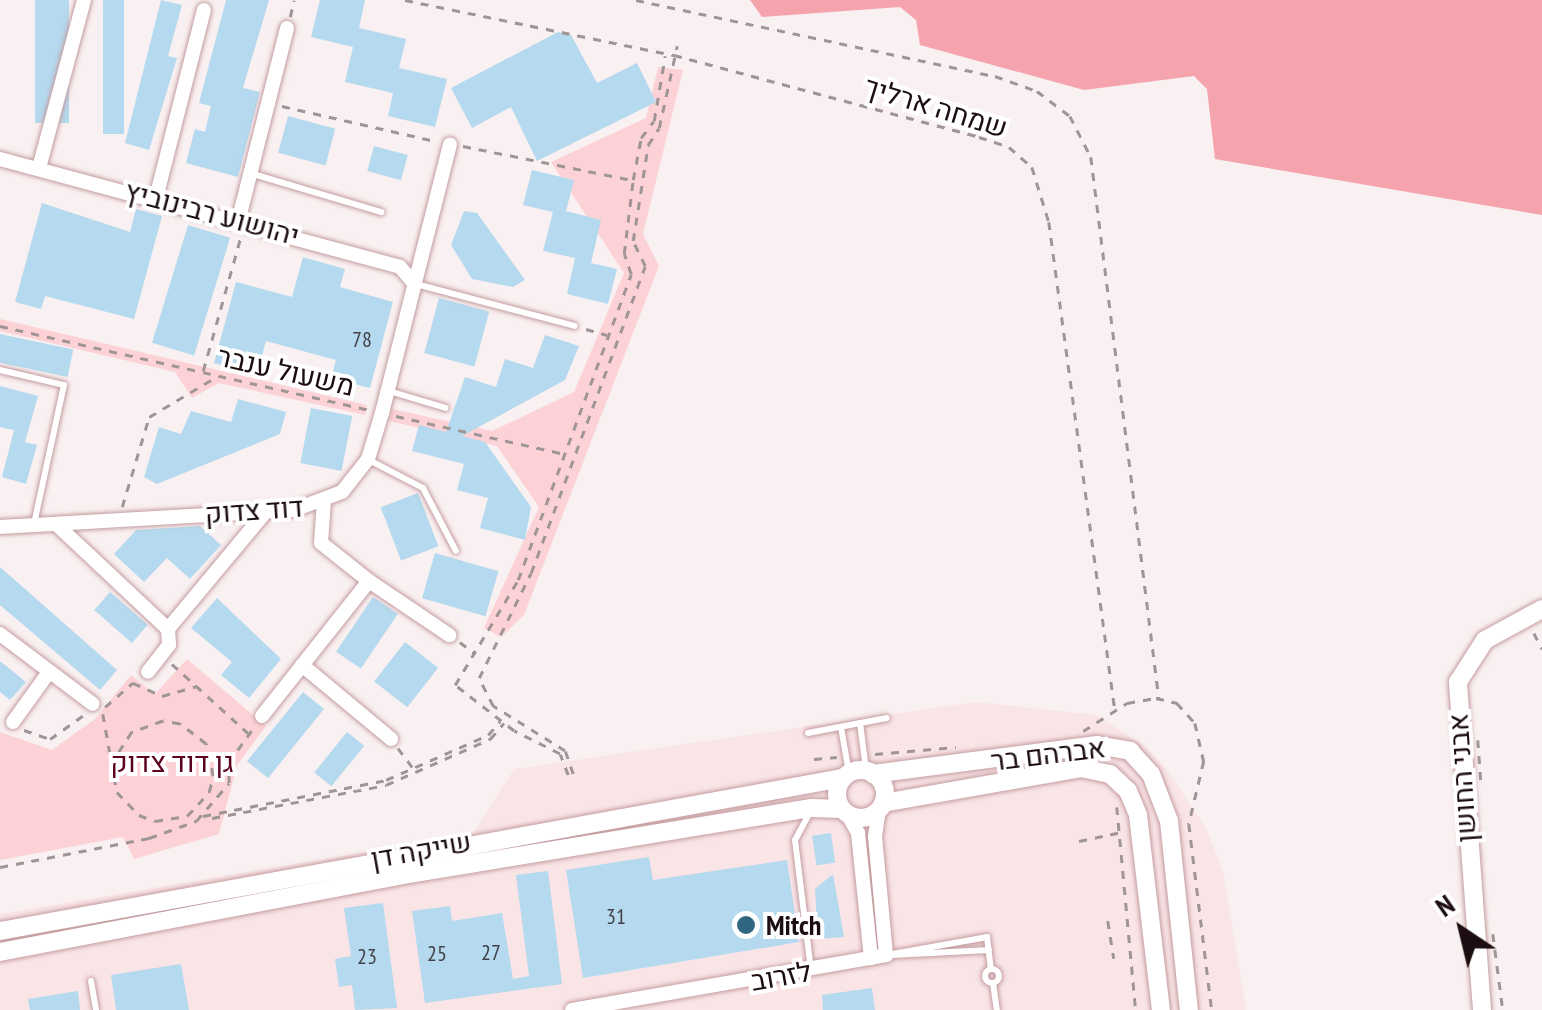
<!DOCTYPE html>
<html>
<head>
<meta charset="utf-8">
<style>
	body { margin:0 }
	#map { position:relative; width:1542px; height:1010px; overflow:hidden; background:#f9f0f1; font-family:"PT Sans Narrow",Heebo,sans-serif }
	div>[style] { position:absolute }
	.built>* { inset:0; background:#f9e4e6 }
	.green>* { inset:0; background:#fcd2d7 }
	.forest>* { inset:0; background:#f5a3ad }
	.building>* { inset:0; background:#b5d9ee; transform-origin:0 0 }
	.path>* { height:2.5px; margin-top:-1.25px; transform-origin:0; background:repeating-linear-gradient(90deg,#a09596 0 8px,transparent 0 16px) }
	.roads { filter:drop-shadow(0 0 2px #c49ca0) drop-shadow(0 0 2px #c49ca0) }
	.service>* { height:6px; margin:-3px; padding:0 3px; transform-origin:3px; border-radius:3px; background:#fff }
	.service>.ring { margin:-3px; padding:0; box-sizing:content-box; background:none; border:6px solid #fff; border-radius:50% }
	.minor>* { height:14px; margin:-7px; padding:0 7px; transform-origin:7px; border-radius:7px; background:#fff }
	.tertiary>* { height:18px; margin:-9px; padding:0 9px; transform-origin:9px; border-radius:9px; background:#fff }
	.tertiary>.ring { margin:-9px; padding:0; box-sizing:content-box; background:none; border:18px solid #fff; border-radius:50% }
	.dots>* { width:28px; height:28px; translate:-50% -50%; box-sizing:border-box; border:5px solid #fff; border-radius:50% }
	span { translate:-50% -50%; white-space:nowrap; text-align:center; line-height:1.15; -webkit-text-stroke:8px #fff; paint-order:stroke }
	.number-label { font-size:22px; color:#424148 }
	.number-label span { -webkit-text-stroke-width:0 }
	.street-label { font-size:28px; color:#1c0e10 }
	.park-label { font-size:28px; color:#5c001f }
	.poi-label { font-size:28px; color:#1c0e10; font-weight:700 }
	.left { translate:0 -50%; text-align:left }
	.north { position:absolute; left:1412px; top:880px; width:100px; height:100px; -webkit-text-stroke:8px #fff; paint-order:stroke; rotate:325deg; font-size:28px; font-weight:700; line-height:40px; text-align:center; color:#1c0e10 }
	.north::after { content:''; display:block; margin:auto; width:35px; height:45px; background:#1c0e10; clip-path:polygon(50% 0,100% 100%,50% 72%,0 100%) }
</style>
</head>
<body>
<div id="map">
	<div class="built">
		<div style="clip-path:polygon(975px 702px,1096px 715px,1146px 747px,1170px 774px,1207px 830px,1223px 872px,1246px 1010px,0 1010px,0 914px,473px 834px,514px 769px)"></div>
	</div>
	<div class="green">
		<div style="clip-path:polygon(658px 67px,683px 70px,643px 234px,659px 266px,524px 615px,501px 637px,484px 628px,539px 507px,497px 446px,389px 421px,392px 409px,492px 431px,574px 392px,624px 273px,551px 162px,646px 118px)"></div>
		<div style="clip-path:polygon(0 319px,367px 405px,365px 415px,219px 383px,192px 398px,175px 372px,0 331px)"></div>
		<div style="clip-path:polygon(187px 659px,266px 726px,237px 765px,219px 834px,134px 859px,123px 837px,0 860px,0 732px,52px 750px,95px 719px,131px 675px,155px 694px)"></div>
	</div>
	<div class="forest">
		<div style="clip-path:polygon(750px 0,1542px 0,1542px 215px,1215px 159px,1207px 89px,1194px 76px,1084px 90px,920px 45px,916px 20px,900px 7px,762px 17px)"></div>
	</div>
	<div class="building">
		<div style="left:35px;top:0;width:34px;height:123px"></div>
		<div style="left:103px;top:0;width:21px;height:134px"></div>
		<div style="clip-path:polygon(161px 0,182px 5px,168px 56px,177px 58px,149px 150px,125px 143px)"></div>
		<div style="clip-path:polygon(226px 0,269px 0,243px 88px,260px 92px,238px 177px,186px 163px,195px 129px,205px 132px,211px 106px,199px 103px)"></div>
		<div style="clip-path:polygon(320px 0,365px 0,359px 28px,406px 39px,399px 68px,447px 79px,435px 127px,388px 116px,393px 93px,345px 82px,353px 47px,311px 37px)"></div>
		<div style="clip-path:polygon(558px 32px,571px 35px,597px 83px,637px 63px,656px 102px,537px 161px,511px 107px,472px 128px,451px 88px)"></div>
		<div style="left:288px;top:116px;width:49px;height:38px;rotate:15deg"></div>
		<div style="left:374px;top:146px;width:35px;height:26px;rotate:15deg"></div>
		<div style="clip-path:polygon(532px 170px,574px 180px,566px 211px,601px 220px,591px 263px,617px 269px,608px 304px,567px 294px,575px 258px,543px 251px,553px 212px,523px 205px)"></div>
		<div style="clip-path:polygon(42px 203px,130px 232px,136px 209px,162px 216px,134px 319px,45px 296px,41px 309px,15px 302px)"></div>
		<div style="clip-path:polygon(464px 211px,477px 213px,525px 280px,513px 287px,472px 279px,451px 245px)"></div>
		<div style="left:188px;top:225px;width:44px;height:123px;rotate:17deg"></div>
		<div style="clip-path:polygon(303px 257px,345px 269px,340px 287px,393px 302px,370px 388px,331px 378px,336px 360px,266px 341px,257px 374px,214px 363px,236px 282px,292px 297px)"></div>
		<div style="left:439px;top:298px;width:52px;height:57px;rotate:15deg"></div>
		<div style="left:0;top:334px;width:75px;height:28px;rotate:12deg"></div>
		<div style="clip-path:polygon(545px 335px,579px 346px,565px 380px,462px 436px,485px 442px,531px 507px,525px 540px,480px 528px,488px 498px,457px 490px,464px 464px,412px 451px,419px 425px,446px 432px,465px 377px,496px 387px,505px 359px,533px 368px)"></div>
		<div style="clip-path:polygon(0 386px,38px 396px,25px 442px,37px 445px,26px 484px,2px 477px,14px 430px,0 427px)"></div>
		<div style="clip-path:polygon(238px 399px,286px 412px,280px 434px,157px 484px,144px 477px,159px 427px,181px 434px,191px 411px,231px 422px)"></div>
		<div style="left:311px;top:408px;width:42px;height:56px;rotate:11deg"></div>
		<div style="left:418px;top:493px;width:57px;height:40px;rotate:69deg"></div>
		<div style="clip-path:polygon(200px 526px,221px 545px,190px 579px,167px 558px,144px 582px,114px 554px,136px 530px)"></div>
		<div style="left:435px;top:553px;width:66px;height:47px;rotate:16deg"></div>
		<div style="clip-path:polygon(0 567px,117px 670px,100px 690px,0 605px)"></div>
		<div style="left:110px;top:592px;width:50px;height:24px;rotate:41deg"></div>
		<div style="left:373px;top:597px;width:30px;height:66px;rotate:34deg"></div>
		<div style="clip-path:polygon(217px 598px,281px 659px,249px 698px,221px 675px,232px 662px,191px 628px)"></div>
		<div style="left:405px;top:642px;width:42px;height:50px;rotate:38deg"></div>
		<div style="clip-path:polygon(0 661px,26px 682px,10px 700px,0 692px)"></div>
		<div style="left:303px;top:692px;width:27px;height:89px;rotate:39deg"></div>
		<div style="left:347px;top:732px;width:22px;height:52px;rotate:39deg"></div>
		<div style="left:831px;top:833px;width:30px;height:19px;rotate:82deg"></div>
		<div style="clip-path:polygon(649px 857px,653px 880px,787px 860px,799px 942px,583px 978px,566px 870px)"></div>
		<div style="clip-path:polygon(548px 871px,562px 984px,425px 1003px,412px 911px,450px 906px,452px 921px,502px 913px,513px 979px,529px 976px,516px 875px)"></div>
		<div style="clip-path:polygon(833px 874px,844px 937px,818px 939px,815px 889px)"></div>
		<div style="clip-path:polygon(383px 903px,397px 1008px,355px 1010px,352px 985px,339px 987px,335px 959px,351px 956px,344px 908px)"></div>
		<div style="clip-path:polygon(181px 964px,189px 1010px,116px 1010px,111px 975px)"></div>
		<div style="clip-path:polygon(872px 988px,875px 1010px,823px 1010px,822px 995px)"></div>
		<div style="clip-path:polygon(78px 991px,80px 1010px,30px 1010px,28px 999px)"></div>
	</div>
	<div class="path">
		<div style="left:405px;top:0;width:275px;rotate:11.6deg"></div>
		<div style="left:674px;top:55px;width:316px;rotate:15deg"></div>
		<div style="left:979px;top:137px;width:32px;rotate:18deg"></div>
		<div style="left:1009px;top:147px;width:30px;rotate:41deg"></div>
		<div style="left:1032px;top:167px;width:58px;rotate:72.8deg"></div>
		<div style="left:1049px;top:222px;width:492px;rotate:82.3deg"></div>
		<div style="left:636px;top:0;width:367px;rotate:12deg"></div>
		<div style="left:995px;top:76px;width:45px;rotate:19.7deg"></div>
		<div style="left:1037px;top:91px;width:41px;rotate:37.1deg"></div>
		<div style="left:1070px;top:116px;width:46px;rotate:62.9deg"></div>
		<div style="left:1091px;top:157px;width:545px;rotate:82.84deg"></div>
		<div style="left:290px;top:17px;width:17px;rotate:-77deg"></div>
		<div style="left:282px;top:106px;width:157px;rotate:12.9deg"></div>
		<div style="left:463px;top:146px;width:171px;rotate:11.4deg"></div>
		<div style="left:0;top:326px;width:378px;rotate:12.8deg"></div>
		<div style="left:586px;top:329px;width:22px;rotate:16deg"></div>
		<div style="left:203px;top:371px;width:137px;rotate:-74.3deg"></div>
		<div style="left:396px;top:416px;width:172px;rotate:12.7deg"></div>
		<div style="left:122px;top:507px;width:94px;rotate:-73.3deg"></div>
		<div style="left:149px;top:417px;width:78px;rotate:-30.8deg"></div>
		<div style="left:1534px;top:633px;width:18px;rotate:63deg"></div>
		<div style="left:460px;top:642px;width:18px;rotate:38deg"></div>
		<div style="left:172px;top:664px;width:103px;rotate:42.2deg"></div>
		<div style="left:105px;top:707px;width:37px;rotate:-41deg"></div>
		<div style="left:133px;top:683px;width:32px;rotate:24deg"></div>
		<div style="left:162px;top:696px;width:36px;rotate:-16deg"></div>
		<div style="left:103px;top:714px;width:79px;rotate:79.8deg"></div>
		<div style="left:117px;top:792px;width:32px;rotate:46deg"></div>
		<div style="left:139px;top:815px;width:17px;rotate:21deg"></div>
		<div style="left:155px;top:821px;width:32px;rotate:-9deg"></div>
		<div style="left:187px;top:816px;width:33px;rotate:-47deg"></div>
		<div style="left:209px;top:792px;width:16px;rotate:-76deg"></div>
		<div style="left:213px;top:776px;width:33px;rotate:-102deg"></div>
		<div style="left:206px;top:744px;width:33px;rotate:-142deg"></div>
		<div style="left:180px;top:724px;width:17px;rotate:-170deg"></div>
		<div style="left:163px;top:721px;width:33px;rotate:160deg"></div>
		<div style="left:132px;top:732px;width:33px;rotate:123deg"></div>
		<div style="left:24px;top:730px;width:28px;rotate:19deg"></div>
		<div style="left:50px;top:739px;width:43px;rotate:-35.5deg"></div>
		<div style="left:1083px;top:731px;width:52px;rotate:-32.5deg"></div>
		<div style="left:1127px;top:703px;width:29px;rotate:-10deg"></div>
		<div style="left:1156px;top:698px;width:22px;rotate:13deg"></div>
		<div style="left:1177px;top:703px;width:27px;rotate:48deg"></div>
		<div style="left:1195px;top:723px;width:39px;rotate:77deg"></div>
		<div style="left:1204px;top:761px;width:65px;rotate:103.4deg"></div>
		<div style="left:1189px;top:824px;width:187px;rotate:83deg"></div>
		<div style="left:1478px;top:740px;width:42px;rotate:85.9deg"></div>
		<div style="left:398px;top:748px;width:30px;rotate:53deg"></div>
		<div style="left:875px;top:754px;width:81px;rotate:-4.9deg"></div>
		<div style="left:814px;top:759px;width:23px;rotate:-5deg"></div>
		<div style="left:573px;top:774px;width:24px;rotate:-109deg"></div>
		<div style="left:565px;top:751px;width:85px;rotate:-148deg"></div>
		<div style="left:493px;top:706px;width:31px;rotate:-117deg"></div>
		<div style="left:479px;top:678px;width:117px;rotate:-63.7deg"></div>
		<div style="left:531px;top:573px;width:327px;rotate:-69.6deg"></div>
		<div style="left:645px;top:266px;width:28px;rotate:-116deg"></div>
		<div style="left:633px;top:241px;width:97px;rotate:-81.1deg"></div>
		<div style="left:648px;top:145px;width:20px;rotate:-57deg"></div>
		<div style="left:659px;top:128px;width:84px;rotate:-77.6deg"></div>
		<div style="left:568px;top:775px;width:22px;rotate:-111deg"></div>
		<div style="left:560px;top:754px;width:51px;rotate:-153.4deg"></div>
		<div style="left:514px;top:731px;width:75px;rotate:-142.1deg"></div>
		<div style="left:455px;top:685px;width:122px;rotate:-59deg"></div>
		<div style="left:518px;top:580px;width:326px;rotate:-69.7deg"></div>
		<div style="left:631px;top:274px;width:21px;rotate:-109deg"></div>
		<div style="left:624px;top:254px;width:75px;rotate:-83.1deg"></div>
		<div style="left:633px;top:180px;width:43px;rotate:-79.2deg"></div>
		<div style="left:641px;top:138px;width:21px;rotate:-53deg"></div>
		<div style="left:654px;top:121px;width:66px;rotate:-80.4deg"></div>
		<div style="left:1117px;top:807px;width:204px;rotate:84.7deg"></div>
		<div style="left:203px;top:816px;width:187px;rotate:-11.1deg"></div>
		<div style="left:386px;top:780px;width:111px;rotate:-23.8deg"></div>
		<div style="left:488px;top:735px;width:18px;rotate:-49deg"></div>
		<div style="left:212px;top:818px;width:177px;rotate:-10.7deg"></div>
		<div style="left:386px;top:785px;width:114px;rotate:-23.9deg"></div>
		<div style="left:490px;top:739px;width:21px;rotate:-49deg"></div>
		<div style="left:1079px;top:841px;width:40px;rotate:-12deg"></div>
		<div style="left:0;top:867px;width:152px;rotate:-11deg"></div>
		<div style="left:149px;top:838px;width:50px;rotate:-19.9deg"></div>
		<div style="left:196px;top:821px;width:50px;rotate:-49deg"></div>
		<div style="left:229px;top:783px;width:20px;rotate:-93deg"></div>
		<div style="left:228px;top:763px;width:46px;rotate:-53.9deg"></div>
		<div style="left:1108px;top:921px;width:38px;rotate:81deg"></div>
		<div style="left:1493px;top:934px;width:77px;rotate:82.5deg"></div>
	</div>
	<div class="roads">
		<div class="service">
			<div style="left:253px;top:174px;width:134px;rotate:16.5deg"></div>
			<div style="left:416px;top:284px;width:164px;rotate:14.8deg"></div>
			<div style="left:0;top:370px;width:66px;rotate:13.2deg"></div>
			<div style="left:64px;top:385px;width:142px;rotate:102.2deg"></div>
			<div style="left:389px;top:391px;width:59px;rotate:16.6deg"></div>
			<div style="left:369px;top:460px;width:61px;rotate:27.4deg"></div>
			<div style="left:423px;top:488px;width:71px;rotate:62.4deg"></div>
			<div style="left:860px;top:723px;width:47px;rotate:82.7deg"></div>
			<div style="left:841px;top:727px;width:47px;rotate:80.1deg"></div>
			<div style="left:808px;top:733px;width:80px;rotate:-10.8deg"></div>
			<div style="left:810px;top:812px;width:32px;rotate:118deg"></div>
			<div style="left:795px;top:840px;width:131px;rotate:83deg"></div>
			<div style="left:887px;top:955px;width:102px;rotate:-10.2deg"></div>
			<div style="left:987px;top:937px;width:32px;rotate:83deg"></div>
			<div style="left:892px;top:955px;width:97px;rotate:-3deg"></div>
			<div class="ring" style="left:985px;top:969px;width:8px;height:8px"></div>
			<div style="left:91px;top:981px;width:29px;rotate:80deg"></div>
			<div style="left:993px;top:983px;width:27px;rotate:82deg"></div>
		</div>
		<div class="minor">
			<div style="left:0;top:159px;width:414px;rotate:15.1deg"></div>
			<div style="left:400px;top:267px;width:23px;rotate:49deg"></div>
			<div style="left:39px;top:168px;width:174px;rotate:-75deg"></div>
			<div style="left:156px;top:198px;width:194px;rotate:-75.7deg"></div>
			<div style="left:239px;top:218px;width:196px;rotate:-75.8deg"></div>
			<div style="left:56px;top:524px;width:154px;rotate:43.2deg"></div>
			<div style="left:168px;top:629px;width:16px;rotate:86deg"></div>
			<div style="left:169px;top:645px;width:34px;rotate:128deg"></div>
			<div style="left:0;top:527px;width:294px;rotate:-3.3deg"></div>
			<div style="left:294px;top:510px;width:51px;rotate:-20.6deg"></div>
			<div style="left:342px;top:492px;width:42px;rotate:-51.8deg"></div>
			<div style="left:368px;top:459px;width:48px;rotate:-73.1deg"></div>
			<div style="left:382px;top:413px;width:277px;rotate:-75.8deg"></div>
			<div style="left:369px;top:581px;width:97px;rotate:34deg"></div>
			<div style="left:168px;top:629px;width:155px;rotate:-50.2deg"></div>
			<div style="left:0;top:634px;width:116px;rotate:37deg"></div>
			<div style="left:302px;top:665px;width:116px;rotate:39.7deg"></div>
			<div style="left:262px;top:716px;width:172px;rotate:-51.6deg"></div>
			<div style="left:369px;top:581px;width:61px;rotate:-141.6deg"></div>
			<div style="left:321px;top:543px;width:42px;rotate:-85.9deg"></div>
			<div style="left:13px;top:722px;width:62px;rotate:-54.2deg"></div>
			<div style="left:848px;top:815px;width:21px;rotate:61deg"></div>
			<div style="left:858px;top:833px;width:126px;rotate:84.1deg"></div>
			<div style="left:572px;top:1010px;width:319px;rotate:-9.9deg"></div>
			<div style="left:886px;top:955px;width:119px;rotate:-95.3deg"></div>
			<div style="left:875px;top:837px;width:27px;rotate:-82deg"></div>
		</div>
		<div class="tertiary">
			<div class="ring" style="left:837px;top:770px;width:30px;height:30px"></div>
			<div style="left:873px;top:774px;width:226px;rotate:-7.4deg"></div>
			<div style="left:1097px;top:745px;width:34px;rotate:10deg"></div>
			<div style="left:1130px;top:751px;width:31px;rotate:48deg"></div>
			<div style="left:1151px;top:774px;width:50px;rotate:69deg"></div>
			<div style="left:1169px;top:821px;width:190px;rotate:84deg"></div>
			<div style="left:883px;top:803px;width:201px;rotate:-10deg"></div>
			<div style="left:1081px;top:768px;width:30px;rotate:12deg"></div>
			<div style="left:1110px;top:774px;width:25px;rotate:43deg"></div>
			<div style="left:1128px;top:791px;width:26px;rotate:67deg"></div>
			<div style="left:1138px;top:815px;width:196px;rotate:83.3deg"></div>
			<div style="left:0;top:931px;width:857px;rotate:-10.29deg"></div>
			<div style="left:0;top:952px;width:415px;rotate:-10.8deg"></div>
			<div style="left:408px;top:874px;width:409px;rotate:-9.3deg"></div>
			<div style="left:812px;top:808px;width:30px;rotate:2deg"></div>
			<div style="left:1482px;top:1010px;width:329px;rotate:-94.2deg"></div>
			<div style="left:1458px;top:682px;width:50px;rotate:-57.3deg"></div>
			<div style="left:1485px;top:640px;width:65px;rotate:-28.5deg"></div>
		</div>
	</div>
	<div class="dots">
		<div style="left:746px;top:925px;background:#316682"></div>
	</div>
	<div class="number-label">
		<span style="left:362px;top:340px">78</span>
		<span style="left:616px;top:917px">31</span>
		<span style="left:491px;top:953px">27</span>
		<span style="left:437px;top:954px">25</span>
		<span style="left:367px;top:957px">23</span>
	</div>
	<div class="street-label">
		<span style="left:936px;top:107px;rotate:17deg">שמחה ארליך</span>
		<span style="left:212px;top:213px;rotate:15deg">יהושוע רבינוביץ</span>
		<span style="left:286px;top:371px;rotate:13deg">משעול ענבר</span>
		<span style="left:254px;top:510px;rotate:-4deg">דוד צדוק</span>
		<span style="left:1048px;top:754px;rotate:-7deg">אברהם בר</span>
		<span style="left:1462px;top:778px;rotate:-94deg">אבני החושן</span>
		<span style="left:421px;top:850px;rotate:-10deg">שייקה דן</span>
		<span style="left:781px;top:976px;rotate:-10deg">לזרוב</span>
	</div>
	<div class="park-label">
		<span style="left:172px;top:762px">גן דוד צדוק</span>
	</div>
	<div class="poi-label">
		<span class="left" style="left:766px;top:925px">Mitch</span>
	</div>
	<div class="north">N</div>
</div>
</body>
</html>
